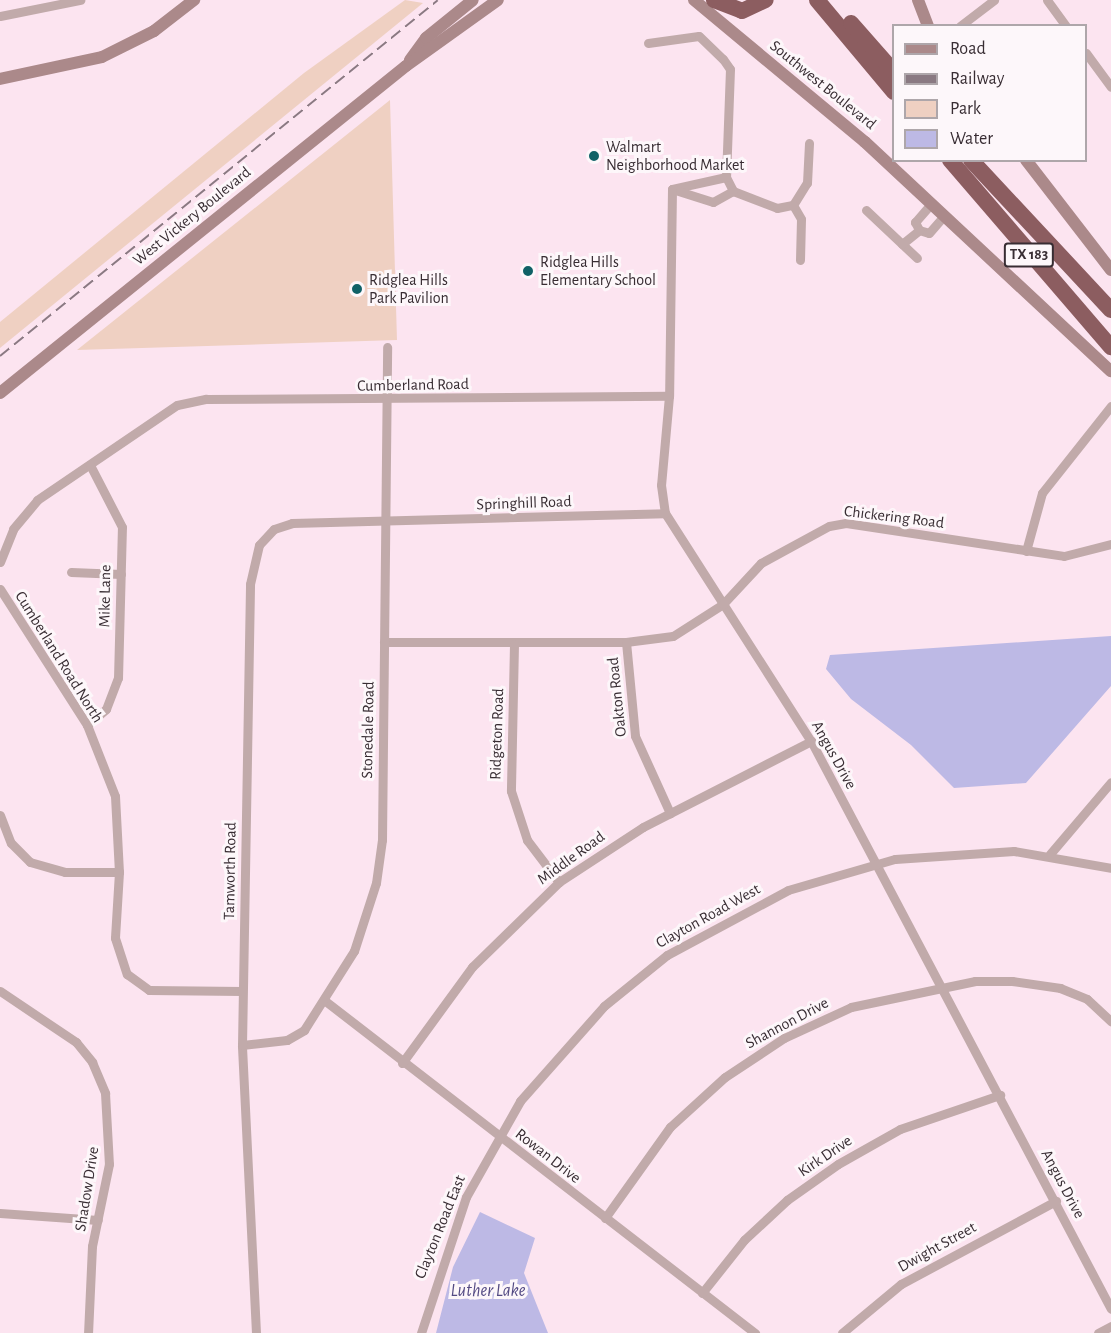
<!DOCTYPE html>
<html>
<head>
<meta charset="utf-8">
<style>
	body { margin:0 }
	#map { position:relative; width:1111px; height:1333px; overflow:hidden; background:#fce4f0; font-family:"Alegreya Sans",sans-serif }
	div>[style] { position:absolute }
	.green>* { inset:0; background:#efd0c2 }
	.water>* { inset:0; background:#bdb9e5 }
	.street>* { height:9px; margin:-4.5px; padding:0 4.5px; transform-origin:4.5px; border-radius:4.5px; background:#c1aaaa }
	.secondary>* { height:12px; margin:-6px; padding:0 6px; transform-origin:6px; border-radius:6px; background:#ab898a }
	.highway>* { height:16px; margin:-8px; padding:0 8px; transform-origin:8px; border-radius:8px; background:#8c5d60 }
	.rail>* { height:2px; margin-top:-1px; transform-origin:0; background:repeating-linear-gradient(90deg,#8a7982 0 12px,transparent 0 18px) }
	.dots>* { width:16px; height:16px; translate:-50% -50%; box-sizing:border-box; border:3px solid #fdf7fa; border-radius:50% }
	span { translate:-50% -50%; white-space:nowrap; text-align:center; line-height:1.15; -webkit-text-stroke:6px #fdf7fa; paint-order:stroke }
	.shield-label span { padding:2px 4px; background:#fdf7fa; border:2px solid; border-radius:4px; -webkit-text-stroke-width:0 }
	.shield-label { font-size:15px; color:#382d33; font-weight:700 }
	.street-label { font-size:16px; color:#382d33 }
	.poi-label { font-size:16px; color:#382d33 }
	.left { translate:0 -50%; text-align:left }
	.water-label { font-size:18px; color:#534a83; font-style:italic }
	.legend { position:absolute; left:892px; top:24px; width:195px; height:138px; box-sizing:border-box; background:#fdf7fa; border:2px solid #aea6aa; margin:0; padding:8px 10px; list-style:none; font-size:18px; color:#382d33 }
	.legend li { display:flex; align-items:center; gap:12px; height:30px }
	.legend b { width:30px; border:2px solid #aea6aa }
</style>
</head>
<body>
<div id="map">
	<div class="green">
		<div style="clip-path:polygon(405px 0,423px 3px,0 348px,0 322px,304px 73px)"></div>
		<div style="clip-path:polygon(390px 100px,397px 340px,77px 350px)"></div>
	</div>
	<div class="water">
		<div style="clip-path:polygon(1111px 636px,1111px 686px,1026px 783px,954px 788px,911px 745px,851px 699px,826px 669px,830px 655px)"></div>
		<div style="clip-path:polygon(480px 1212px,535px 1238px,524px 1273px,548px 1333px,436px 1333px,453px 1267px)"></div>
	</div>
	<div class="street">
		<div style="left:1047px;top:0;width:32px;rotate:54deg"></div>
		<div style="left:0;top:16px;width:82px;rotate:-11.3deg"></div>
		<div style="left:960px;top:26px;width:43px;rotate:-37.4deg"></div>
		<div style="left:648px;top:43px;width:51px;rotate:-7.8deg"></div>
		<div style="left:699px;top:36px;width:33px;rotate:44deg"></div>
		<div style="left:723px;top:59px;width:12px;rotate:55deg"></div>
		<div style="left:730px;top:69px;width:108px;rotate:92.1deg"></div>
		<div style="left:726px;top:177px;width:16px;rotate:63deg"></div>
		<div style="left:733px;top:191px;width:47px;rotate:21.1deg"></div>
		<div style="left:777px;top:208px;width:16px;rotate:-11deg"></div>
		<div style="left:1086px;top:53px;width:42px;rotate:53.7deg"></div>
		<div style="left:726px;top:177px;width:55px;rotate:167.5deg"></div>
		<div style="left:672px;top:189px;width:43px;rotate:17.6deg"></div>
		<div style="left:713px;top:202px;width:23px;rotate:-29deg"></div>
		<div style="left:672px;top:189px;width:207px;rotate:90.8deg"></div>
		<div style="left:669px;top:396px;width:89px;rotate:95.1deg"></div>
		<div style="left:661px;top:485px;width:28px;rotate:82deg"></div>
		<div style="left:665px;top:513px;width:271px;rotate:57.4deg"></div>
		<div style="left:811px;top:741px;width:642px;rotate:62.16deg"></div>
		<div style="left:793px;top:205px;width:26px;rotate:-58deg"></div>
		<div style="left:807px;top:183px;width:40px;rotate:-87.1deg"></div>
		<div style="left:793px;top:205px;width:16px;rotate:60deg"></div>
		<div style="left:801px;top:219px;width:41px;rotate:91.4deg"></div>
		<div style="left:930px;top:205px;width:23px;rotate:131deg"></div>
		<div style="left:915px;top:222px;width:9px;rotate:63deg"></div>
		<div style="left:919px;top:230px;width:10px;rotate:17deg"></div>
		<div style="left:929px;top:233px;width:21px;rotate:-49deg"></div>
		<div style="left:866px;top:210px;width:70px;rotate:43.3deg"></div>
		<div style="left:902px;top:244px;width:22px;rotate:-39deg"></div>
		<div style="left:1026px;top:551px;width:60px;rotate:-74.6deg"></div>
		<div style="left:1042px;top:493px;width:111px;rotate:-51.6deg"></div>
		<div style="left:0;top:562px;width:35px;rotate:-68deg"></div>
		<div style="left:13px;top:529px;width:38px;rotate:-50deg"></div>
		<div style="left:37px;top:500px;width:169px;rotate:-34.2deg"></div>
		<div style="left:177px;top:405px;width:30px;rotate:-12deg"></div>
		<div style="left:206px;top:399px;width:463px;rotate:-0.4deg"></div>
		<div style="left:71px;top:572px;width:50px;rotate:2.3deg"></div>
		<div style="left:0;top:589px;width:161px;rotate:57.4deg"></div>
		<div style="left:87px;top:725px;width:76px;rotate:68.5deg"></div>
		<div style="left:115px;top:796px;width:76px;rotate:87deg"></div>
		<div style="left:119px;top:872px;width:66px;rotate:93.5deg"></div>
		<div style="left:115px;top:938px;width:38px;rotate:72deg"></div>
		<div style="left:127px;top:974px;width:27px;rotate:36deg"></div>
		<div style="left:149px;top:990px;width:93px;rotate:0.6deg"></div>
		<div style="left:384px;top:642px;width:242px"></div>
		<div style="left:626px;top:642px;width:47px;rotate:-7.3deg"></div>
		<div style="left:673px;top:636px;width:59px;rotate:-32.6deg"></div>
		<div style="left:723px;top:604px;width:56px;rotate:-47.2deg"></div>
		<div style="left:761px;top:563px;width:77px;rotate:-28.6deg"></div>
		<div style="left:829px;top:526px;width:17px;rotate:-10deg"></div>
		<div style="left:846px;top:523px;width:220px;rotate:8.6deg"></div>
		<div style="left:1064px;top:556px;width:49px;rotate:-14.3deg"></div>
		<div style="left:626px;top:642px;width:94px;rotate:84.5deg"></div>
		<div style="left:635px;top:736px;width:85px;rotate:65.6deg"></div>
		<div style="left:514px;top:644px;width:147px;rotate:91.2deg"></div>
		<div style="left:511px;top:791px;width:52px;rotate:71.9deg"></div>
		<div style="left:527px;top:840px;width:53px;rotate:52.7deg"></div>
		<div style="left:87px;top:725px;width:25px;rotate:-40deg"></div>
		<div style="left:106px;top:709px;width:33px;rotate:-69deg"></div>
		<div style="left:118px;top:678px;width:151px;rotate:-88.5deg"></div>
		<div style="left:122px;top:527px;width:70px;rotate:-117.3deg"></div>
		<div style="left:0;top:815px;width:30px;rotate:69deg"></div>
		<div style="left:11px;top:843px;width:27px;rotate:45deg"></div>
		<div style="left:30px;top:862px;width:36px;rotate:16deg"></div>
		<div style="left:65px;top:872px;width:54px"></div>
		<div style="left:1050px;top:854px;width:94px;rotate:-49.7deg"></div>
		<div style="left:0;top:991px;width:92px;rotate:33.9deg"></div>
		<div style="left:76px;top:1042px;width:26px;rotate:51deg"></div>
		<div style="left:92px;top:1062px;width:34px;rotate:67deg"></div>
		<div style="left:105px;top:1093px;width:71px;rotate:86.8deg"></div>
		<div style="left:109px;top:1164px;width:84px;rotate:101.7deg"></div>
		<div style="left:92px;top:1246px;width:87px;rotate:92.6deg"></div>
		<div style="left:324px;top:1000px;width:545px;rotate:37.69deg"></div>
		<div style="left:242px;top:1045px;width:45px;rotate:-6.3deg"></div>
		<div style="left:287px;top:1040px;width:20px;rotate:-30deg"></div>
		<div style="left:304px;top:1030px;width:93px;rotate:-57.7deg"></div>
		<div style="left:354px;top:951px;width:71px;rotate:-72.1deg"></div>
		<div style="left:376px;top:883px;width:43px;rotate:-82.1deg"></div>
		<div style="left:382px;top:840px;width:493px;rotate:-89.4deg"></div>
		<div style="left:402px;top:1063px;width:119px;rotate:-53.9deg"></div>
		<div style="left:472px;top:967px;width:122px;rotate:-44.3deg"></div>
		<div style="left:559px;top:882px;width:100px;rotate:-33.2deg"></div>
		<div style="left:643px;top:827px;width:189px;rotate:-27.1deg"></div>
		<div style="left:0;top:1213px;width:98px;rotate:4.1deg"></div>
		<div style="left:605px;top:1218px;width:112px;rotate:-54.5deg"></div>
		<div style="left:670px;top:1127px;width:74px;rotate:-42.3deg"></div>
		<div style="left:725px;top:1077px;width:71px;rotate:-33.5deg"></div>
		<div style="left:784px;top:1038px;width:74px;rotate:-24.8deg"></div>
		<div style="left:851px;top:1007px;width:127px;rotate:-11.8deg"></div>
		<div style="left:975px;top:981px;width:37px"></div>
		<div style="left:1012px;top:981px;width:49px;rotate:8.3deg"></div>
		<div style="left:1060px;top:988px;width:29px;rotate:22deg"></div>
		<div style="left:1087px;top:999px;width:33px;rotate:43deg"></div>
		<div style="left:702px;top:1293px;width:68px;rotate:-51.6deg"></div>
		<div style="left:744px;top:1240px;width:59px;rotate:-42.9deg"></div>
		<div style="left:787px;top:1200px;width:62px;rotate:-35.2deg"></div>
		<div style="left:838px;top:1164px;width:71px;rotate:-29.4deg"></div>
		<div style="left:900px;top:1129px;width:106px;rotate:-18.8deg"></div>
		<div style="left:256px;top:1333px;width:288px;rotate:-92.8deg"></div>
		<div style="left:242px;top:1045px;width:461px;rotate:-89deg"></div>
		<div style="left:250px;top:584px;width:40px;rotate:-77deg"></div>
		<div style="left:259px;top:545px;width:22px;rotate:-47deg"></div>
		<div style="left:274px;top:529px;width:19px;rotate:-18deg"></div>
		<div style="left:292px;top:523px;width:373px;rotate:-1.5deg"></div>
		<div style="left:421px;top:1333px;width:143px;rotate:-71.7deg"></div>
		<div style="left:466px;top:1197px;width:110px;rotate:-60.6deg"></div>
		<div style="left:520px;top:1101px;width:127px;rotate:-48.5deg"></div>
		<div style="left:604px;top:1006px;width:81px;rotate:-39deg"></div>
		<div style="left:667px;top:955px;width:137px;rotate:-28.2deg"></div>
		<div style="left:788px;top:890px;width:111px;rotate:-16.2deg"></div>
		<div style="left:895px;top:859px;width:119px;rotate:-3.8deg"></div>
		<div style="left:1014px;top:851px;width:98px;rotate:9.9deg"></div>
		<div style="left:842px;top:1333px;width:77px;rotate:-39.7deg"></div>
		<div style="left:901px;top:1284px;width:176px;rotate:-28.2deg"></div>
		<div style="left:1098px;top:1333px;width:15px;rotate:-28deg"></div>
	</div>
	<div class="secondary">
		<div style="left:694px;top:0;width:222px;rotate:39.7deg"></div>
		<div style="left:865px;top:142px;width:336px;rotate:43deg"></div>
		<div style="left:918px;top:0;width:28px;rotate:69deg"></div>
		<div style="left:410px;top:60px;width:27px;rotate:-54deg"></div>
		<div style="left:426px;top:38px;width:60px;rotate:-39deg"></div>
		<div style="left:0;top:79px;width:104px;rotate:-12.2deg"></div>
		<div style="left:102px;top:57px;width:58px;rotate:-26.6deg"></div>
		<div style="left:154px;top:31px;width:51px;rotate:-37.8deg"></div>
		<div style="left:1026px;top:160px;width:139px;rotate:52.3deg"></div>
		<div style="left:0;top:393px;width:521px;rotate:-38.85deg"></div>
		<div style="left:406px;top:66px;width:113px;rotate:-35.7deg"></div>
	</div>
	<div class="highway">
		<div style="left:714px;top:0;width:30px;rotate:21deg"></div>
		<div style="left:742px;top:11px;width:26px;rotate:-25deg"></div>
		<div style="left:817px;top:0;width:120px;rotate:50.1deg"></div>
		<div style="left:851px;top:23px;width:65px;rotate:48.7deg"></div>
		<div style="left:950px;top:160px;width:247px;rotate:49.3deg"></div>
		<div style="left:971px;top:160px;width:205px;rotate:47deg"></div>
	</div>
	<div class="rail">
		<div style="left:0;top:356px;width:564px;rotate:-39.1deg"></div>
	</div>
	<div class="dots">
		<div style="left:594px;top:156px;background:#106166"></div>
		<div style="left:528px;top:271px;background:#106166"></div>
		<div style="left:357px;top:289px;background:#106166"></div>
	</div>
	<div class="shield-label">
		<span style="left:1029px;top:255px">TX 183</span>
	</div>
	<div class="street-label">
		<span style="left:823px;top:85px;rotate:39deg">Southwest Boulevard</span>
		<span style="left:192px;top:216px;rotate:-39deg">West Vickery Boulevard</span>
		<span style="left:413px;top:385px;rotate:-1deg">Cumberland Road</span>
		<span style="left:524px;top:503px;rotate:-2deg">Springhill Road</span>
		<span style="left:894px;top:517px;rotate:7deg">Chickering Road</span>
		<span style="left:105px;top:596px;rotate:-89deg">Mike Lane</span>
		<span style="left:59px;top:657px;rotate:58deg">Cumberland Road North</span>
		<span style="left:617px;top:697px;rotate:-96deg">Oakton Road</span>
		<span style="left:368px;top:730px;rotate:-89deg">Stonedale Road</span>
		<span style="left:497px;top:734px;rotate:-88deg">Ridgeton Road</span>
		<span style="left:834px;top:755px;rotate:61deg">Angus Drive</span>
		<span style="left:571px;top:858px;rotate:-36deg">Middle Road</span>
		<span style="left:230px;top:871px;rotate:-89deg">Tamworth Road</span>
		<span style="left:708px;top:916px;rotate:-29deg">Clayton Road West</span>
		<span style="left:787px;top:1023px;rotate:-28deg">Shannon Drive</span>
		<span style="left:548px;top:1156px;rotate:38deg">Rowan Drive</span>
		<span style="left:825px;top:1156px;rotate:-34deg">Kirk Drive</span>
		<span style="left:1063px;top:1184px;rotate:62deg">Angus Drive</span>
		<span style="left:87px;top:1189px;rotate:-81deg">Shadow Drive</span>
		<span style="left:440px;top:1227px;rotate:-68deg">Clayton Road East</span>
		<span style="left:937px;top:1247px;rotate:-29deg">Dwight Street</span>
	</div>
	<div class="poi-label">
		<span class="left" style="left:606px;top:156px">Walmart<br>Neighborhood Market</span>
		<span class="left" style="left:540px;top:271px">Ridglea Hills<br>Elementary School</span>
		<span class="left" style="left:369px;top:289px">Ridglea Hills<br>Park Pavilion</span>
	</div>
	<div class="water-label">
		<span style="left:488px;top:1291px">Luther Lake</span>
	</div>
	<ul class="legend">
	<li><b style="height:8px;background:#ab898a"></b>Road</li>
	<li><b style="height:8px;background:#8a7982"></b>Railway</li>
	<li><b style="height:16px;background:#efd0c2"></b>Park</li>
	<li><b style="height:16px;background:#bdb9e5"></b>Water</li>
	</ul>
</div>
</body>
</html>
